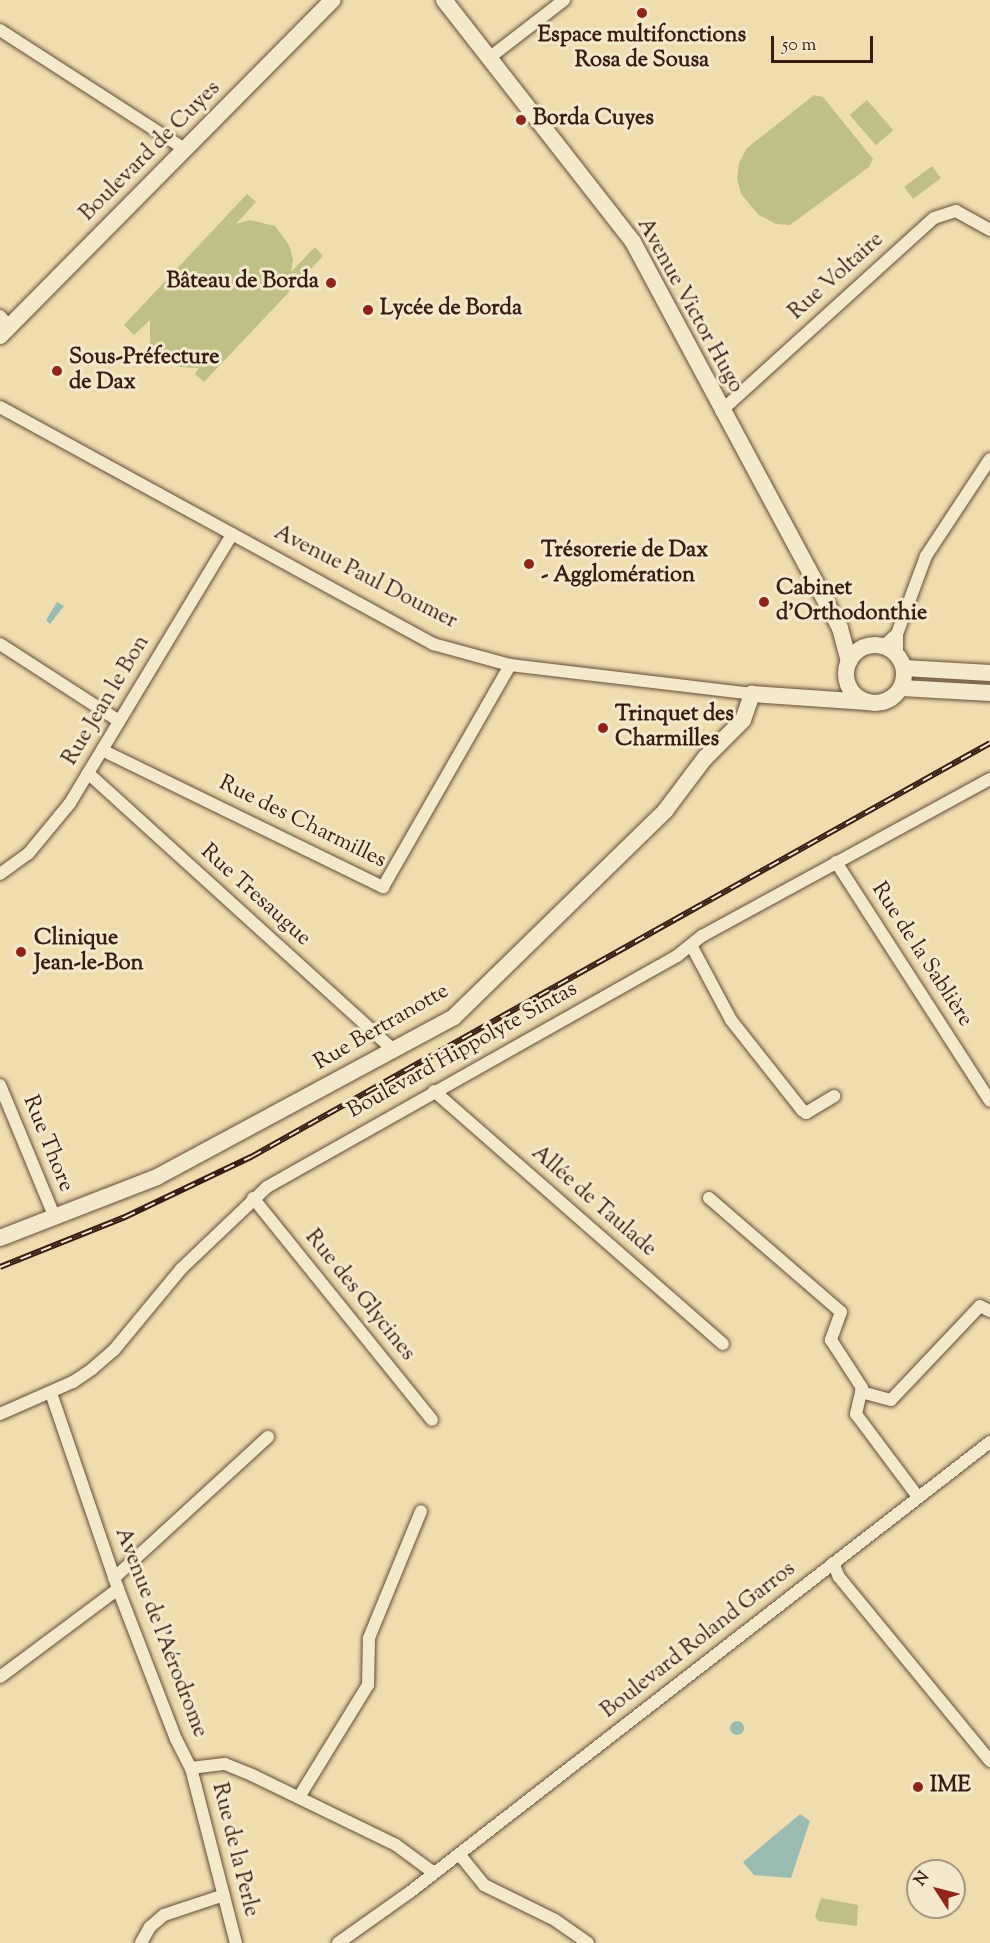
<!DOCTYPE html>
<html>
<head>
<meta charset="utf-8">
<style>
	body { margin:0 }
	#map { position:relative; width:990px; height:1943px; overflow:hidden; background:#efddb0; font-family:"Sorts Mill Goudy",serif }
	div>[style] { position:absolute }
	.green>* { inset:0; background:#c0bf87; transform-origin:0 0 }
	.water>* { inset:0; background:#9abbaf }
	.round { border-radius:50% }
	.roads { filter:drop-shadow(0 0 2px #664c39) drop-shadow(0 0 2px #664c39) }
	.street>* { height:12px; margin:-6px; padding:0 6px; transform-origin:6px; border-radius:6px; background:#f5e9cc }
	.secondary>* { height:16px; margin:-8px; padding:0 8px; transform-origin:8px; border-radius:8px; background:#f5e9cc }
	.secondary>.ring { margin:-8px; padding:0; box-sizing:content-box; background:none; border:16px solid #f5e9cc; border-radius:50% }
	.rail>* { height:6px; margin-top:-3px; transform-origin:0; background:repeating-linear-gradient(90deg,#f5e9cc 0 11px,#381c11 0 22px); box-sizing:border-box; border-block:2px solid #381c11 }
	.dots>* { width:16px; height:16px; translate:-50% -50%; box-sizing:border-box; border:3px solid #f5e9cc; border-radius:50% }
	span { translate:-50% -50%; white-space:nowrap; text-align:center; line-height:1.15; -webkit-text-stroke:6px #f5e9cc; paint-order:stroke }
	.poi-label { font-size:22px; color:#381c11; font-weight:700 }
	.left { translate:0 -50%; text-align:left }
	.right { translate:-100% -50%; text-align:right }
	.street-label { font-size:22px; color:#381c11 }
	.north { position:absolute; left:906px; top:1859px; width:60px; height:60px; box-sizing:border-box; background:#f5e9cc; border:2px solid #a99781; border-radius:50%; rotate:306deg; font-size:16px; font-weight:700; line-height:24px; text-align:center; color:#381c11 }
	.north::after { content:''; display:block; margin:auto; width:21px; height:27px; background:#8f2418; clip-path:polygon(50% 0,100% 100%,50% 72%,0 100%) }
	.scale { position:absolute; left:771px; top:36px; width:102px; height:27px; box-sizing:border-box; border:3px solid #381c11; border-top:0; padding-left:8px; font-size:18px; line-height:21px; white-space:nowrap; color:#381c11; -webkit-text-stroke:4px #f5e9cc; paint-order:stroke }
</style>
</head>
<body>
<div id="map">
	<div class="green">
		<div style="clip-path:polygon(814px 95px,823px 97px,873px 159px,869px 167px,790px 225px,776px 224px,759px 215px,741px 194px,737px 178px,739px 163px,747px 148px)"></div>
		<div style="left:867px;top:100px;width:40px;height:23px;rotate:49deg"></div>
		<div style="left:932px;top:166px;width:15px;height:35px;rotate:53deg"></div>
		<div style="clip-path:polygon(247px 194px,256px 202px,236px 224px,250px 220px,275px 226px,289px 245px,293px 259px,291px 272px,315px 247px,323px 256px,204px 382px,195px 374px,199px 368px,178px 367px,158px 356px,150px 343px,150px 320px,134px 335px,124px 325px)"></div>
		<div style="clip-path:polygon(821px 1898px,858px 1905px,857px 1926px,818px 1921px,815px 1916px)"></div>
	</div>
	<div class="water">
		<div style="clip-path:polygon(57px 602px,64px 606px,50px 624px,46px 620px)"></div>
		<div class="round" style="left:730px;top:1721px;width:14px;height:14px"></div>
		<div style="clip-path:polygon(800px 1814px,810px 1821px,791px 1878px,754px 1875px,743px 1862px)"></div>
	</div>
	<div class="roads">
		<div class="street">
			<div style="left:0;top:30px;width:220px;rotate:32.8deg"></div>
			<div style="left:489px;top:58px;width:95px;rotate:-37.7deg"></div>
			<div style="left:0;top:316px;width:13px;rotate:48deg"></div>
			<div style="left:0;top:407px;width:494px;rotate:28.7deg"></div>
			<div style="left:433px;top:644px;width:80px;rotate:15.3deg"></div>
			<div style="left:510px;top:665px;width:244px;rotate:6.8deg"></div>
			<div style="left:721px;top:411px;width:287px;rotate:-42.2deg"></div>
			<div style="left:934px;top:218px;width:23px;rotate:-18deg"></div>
			<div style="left:956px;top:211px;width:39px;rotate:29deg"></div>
			<div style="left:0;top:644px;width:142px;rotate:32.9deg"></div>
			<div style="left:884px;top:646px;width:18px;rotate:-43deg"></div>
			<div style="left:897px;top:654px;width:20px;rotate:-90deg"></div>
			<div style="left:897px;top:634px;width:83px;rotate:-69.6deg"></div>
			<div style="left:926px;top:556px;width:116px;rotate:-56.6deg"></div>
			<div style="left:102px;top:750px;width:313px;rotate:26deg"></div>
			<div style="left:383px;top:887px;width:256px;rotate:-60.2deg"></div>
			<div style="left:88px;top:773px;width:413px;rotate:42.2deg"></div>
			<div style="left:836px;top:862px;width:284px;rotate:57.2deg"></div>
			<div style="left:0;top:874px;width:34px;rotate:-36deg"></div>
			<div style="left:28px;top:854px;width:66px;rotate:-50.5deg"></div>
			<div style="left:70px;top:803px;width:314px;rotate:-58.9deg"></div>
			<div style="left:691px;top:945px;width:85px;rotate:61.9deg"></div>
			<div style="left:731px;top:1020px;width:115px;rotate:51.7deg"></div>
			<div style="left:802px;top:1110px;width:5px;rotate:37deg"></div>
			<div style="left:806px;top:1113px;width:33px;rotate:-31deg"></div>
			<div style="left:0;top:1085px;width:144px;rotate:67.5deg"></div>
			<div style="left:434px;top:1091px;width:384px;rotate:41.2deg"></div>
			<div style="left:253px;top:1198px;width:285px;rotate:51.1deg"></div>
			<div style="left:709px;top:1198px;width:174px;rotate:40.8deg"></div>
			<div style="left:841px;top:1312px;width:30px;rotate:110deg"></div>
			<div style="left:831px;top:1340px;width:57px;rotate:57.1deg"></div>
			<div style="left:862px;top:1388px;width:27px;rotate:103deg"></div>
			<div style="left:856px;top:1414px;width:104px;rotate:53.2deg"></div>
			<div style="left:861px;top:1392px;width:31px;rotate:15deg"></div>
			<div style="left:891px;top:1400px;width:129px;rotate:-46.6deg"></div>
			<div style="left:980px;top:1306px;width:11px;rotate:27deg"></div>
			<div style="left:51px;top:1393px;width:207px;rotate:71.1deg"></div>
			<div style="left:118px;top:1589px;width:161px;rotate:68.9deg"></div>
			<div style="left:176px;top:1739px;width:33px;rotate:63deg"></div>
			<div style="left:191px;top:1768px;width:181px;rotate:75.6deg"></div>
			<div style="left:0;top:1414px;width:80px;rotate:-23.7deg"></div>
			<div style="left:73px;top:1382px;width:23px;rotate:-34deg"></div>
			<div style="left:92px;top:1369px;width:29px;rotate:-41deg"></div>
			<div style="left:114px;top:1350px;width:105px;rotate:-50.4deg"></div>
			<div style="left:181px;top:1269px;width:119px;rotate:-43.6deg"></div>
			<div style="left:267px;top:1187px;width:471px;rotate:-29.4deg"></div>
			<div style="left:677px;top:956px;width:32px;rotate:-39deg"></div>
			<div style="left:702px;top:936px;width:328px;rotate:-28.6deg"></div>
			<div style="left:833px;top:1563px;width:15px;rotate:67deg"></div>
			<div style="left:839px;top:1577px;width:238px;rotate:50.6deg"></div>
			<div style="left:114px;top:1578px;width:209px;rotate:-42.5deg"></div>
			<div style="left:0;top:1677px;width:147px;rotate:-36.7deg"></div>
			<div style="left:191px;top:1768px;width:34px;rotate:-7deg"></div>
			<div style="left:225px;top:1764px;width:29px;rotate:22deg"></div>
			<div style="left:252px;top:1775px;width:160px;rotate:25.9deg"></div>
			<div style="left:396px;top:1845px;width:47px;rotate:36.4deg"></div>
			<div style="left:299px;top:1797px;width:132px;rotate:-58.4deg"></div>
			<div style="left:368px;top:1685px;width:47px;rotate:-88.8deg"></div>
			<div style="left:369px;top:1638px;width:137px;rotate:-67.7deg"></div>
			<div style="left:459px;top:1854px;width:40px;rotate:51deg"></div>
			<div style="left:484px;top:1885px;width:79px;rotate:26.2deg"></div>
			<div style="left:555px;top:1920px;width:40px;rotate:34.9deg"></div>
			<div style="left:141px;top:1943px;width:18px;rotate:-61deg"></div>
			<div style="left:150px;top:1927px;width:18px;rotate:-41deg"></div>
			<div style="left:164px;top:1915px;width:63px;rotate:-18.4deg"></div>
			<div style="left:338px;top:1943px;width:88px;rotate:-35.3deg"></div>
			<div style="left:410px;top:1892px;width:734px;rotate:-37.81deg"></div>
		</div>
		<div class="secondary">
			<div style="left:444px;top:0;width:307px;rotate:52deg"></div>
			<div style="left:633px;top:242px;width:438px;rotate:61.8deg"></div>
			<div style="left:840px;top:628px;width:35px;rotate:75deg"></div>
			<div style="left:0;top:336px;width:473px;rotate:-45.3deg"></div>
			<div class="ring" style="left:846px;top:645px;width:42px;height:42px"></div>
			<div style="left:904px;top:668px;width:86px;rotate:3.3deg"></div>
			<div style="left:902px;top:688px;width:88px;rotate:3.3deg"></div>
			<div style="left:0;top:1238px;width:168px;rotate:-21.2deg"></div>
			<div style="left:157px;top:1177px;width:337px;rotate:-28.3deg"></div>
			<div style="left:454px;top:1017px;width:295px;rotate:-44.3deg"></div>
			<div style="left:665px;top:811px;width:66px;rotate:-53deg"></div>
			<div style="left:705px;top:758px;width:54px;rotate:-45deg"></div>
			<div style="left:743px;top:720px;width:28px;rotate:-71deg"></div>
			<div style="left:752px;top:694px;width:115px;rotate:4deg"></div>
		</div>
	</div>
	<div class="rail">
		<div style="left:0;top:1267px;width:135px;rotate:-21.8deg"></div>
		<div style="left:125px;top:1217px;width:140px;rotate:-25.5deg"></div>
		<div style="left:251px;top:1157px;width:847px;rotate:-29.26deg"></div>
	</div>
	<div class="dots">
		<div style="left:642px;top:13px;background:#8f2418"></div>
		<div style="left:521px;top:120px;background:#8f2418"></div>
		<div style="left:331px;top:283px;background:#8f2418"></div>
		<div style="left:368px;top:310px;background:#8f2418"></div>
		<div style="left:57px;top:371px;background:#8f2418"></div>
		<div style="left:529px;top:564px;background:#8f2418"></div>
		<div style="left:764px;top:602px;background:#8f2418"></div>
		<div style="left:603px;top:728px;background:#8f2418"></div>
		<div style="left:21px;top:952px;background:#8f2418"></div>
		<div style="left:918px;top:1787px;background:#8f2418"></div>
	</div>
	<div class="poi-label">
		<span style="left:642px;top:49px">Espace multifonctions<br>Rosa de Sousa</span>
		<span class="left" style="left:533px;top:120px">Borda Cuyes</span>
		<span class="right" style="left:319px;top:283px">Bâteau de Borda</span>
		<span class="left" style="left:380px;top:310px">Lycée de Borda</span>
		<span class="left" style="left:69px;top:371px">Sous-Préfecture<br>de Dax</span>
		<span class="left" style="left:541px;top:564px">Trésorerie de Dax<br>- Agglomération</span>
		<span class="left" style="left:776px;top:602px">Cabinet<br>d'Orthodonthie</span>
		<span class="left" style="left:615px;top:728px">Trinquet des<br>Charmilles</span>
		<span class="left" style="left:34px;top:952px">Clinique<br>Jean-le-Bon</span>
		<span class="left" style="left:930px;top:1787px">IME</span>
	</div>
	<div class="street-label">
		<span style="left:151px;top:152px;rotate:-45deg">Boulevard de Cuyes</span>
		<span style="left:837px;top:277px;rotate:-42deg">Rue Voltaire</span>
		<span style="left:689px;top:306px;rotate:61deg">Avenue Victor Hugo</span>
		<span style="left:365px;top:578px;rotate:27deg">Avenue Paul Doumer</span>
		<span style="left:107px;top:701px;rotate:-59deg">Rue Jean le Bon</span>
		<span style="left:302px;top:823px;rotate:26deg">Rue des Charmilles</span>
		<span style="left:255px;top:896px;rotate:42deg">Rue Tresaugue</span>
		<span style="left:921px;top:955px;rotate:57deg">Rue de la Sablière</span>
		<span style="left:382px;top:1028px;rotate:-30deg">Rue Bertranotte</span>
		<span style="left:463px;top:1051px;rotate:-29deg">Boulevard Hippolyte Sintas</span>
		<span style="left:47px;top:1144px;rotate:68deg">Rue Thore</span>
		<span style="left:593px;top:1202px;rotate:41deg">Allée de Taulade</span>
		<span style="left:359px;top:1296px;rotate:51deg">Rue des Glycines</span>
		<span style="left:160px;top:1633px;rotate:69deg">Avenue de l'Aérodrome</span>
		<span style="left:699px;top:1641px;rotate:-38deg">Boulevard Roland Garros</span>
		<span style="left:234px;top:1850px;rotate:76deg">Rue de la Perle</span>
	</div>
	<div class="north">N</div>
	<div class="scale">50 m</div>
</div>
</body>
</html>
